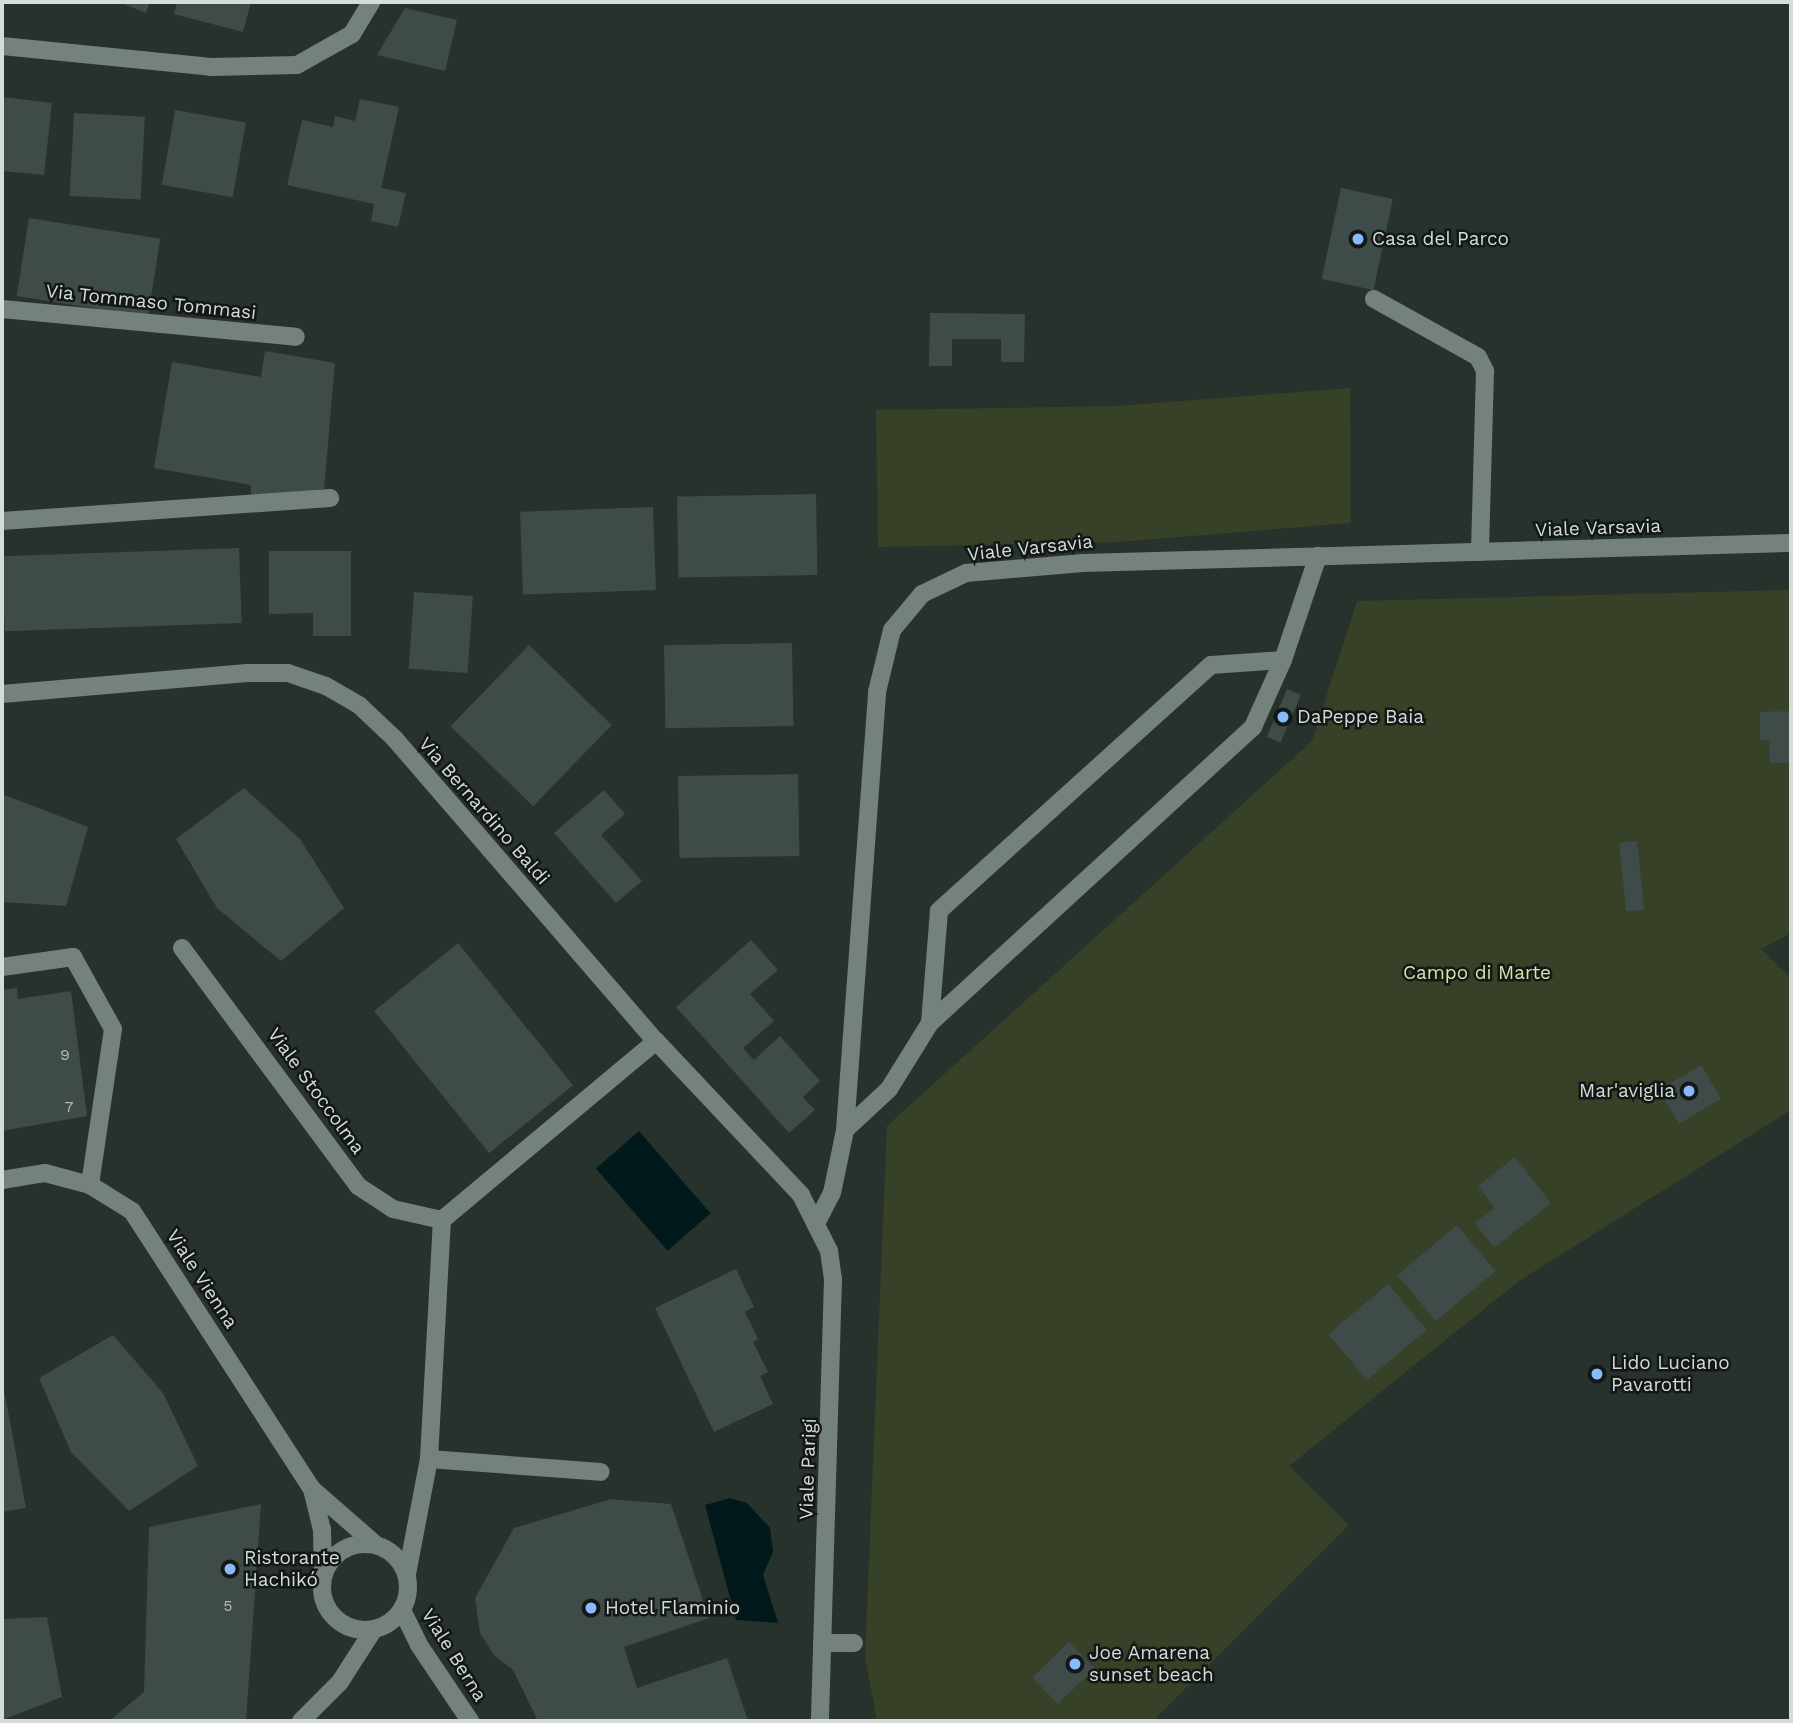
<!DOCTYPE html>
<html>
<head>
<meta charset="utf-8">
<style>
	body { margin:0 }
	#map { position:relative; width:1793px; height:1723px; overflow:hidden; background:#27322c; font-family:"Work Sans",sans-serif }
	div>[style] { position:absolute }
	.green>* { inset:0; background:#374127 }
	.water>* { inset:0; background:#01191b; transform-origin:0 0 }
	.building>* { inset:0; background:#3e4b48; transform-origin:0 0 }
	.service>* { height:18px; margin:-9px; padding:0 9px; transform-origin:9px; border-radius:9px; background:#75827b }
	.minor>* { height:18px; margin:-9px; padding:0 9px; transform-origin:9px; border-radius:9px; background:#75827b }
	.minor>.ring { margin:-9px; padding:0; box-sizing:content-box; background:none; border:18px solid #75827b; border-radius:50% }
	.tertiary>* { height:18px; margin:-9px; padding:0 9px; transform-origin:9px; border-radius:9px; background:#75827b }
	.dots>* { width:19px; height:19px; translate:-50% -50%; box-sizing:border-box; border:4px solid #131816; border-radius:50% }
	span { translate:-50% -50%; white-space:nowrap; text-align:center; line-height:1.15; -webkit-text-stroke:5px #131816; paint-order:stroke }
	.number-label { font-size:16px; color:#afb8b4 }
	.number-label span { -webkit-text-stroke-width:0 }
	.poi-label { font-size:19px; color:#d5dcd8 }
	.left { translate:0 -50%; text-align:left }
	.right { translate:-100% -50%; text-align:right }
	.street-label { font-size:19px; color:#d5dcd8 }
	.park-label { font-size:19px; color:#cee7ab }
	.frame { position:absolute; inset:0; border:4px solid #d5dcd8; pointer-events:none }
</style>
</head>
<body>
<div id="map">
	<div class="green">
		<div style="clip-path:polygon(1350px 388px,1351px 523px,1118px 542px,878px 547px,876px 410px,1116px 406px)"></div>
		<div style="clip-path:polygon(1791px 590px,1791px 933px,1761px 949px,1791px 978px,1791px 1110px,1519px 1281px,1289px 1466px,1349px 1525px,1153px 1721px,877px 1721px,865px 1657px,887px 1126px,1312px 741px,1357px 601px)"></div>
	</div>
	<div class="water">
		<div style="left:639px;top:1131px;width:109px;height:57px;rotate:49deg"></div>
		<div style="clip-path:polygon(730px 1498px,747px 1503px,770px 1528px,773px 1552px,763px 1575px,778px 1623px,736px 1620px,705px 1505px)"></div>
	</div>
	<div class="building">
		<div style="clip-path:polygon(119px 2px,150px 2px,146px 13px)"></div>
		<div style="clip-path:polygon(177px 2px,251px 2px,243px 32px,174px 14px)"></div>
		<div style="clip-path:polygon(405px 8px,457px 20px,445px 71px,377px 55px)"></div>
		<div style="clip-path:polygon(2px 97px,52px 103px,44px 175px,2px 171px)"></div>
		<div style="clip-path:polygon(360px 99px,399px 107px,381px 188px,406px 193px,398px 227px,371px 221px,374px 204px,287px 185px,302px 120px,333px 127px,335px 116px,355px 121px)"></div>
		<div style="left:175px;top:110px;width:72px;height:76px;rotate:10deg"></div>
		<div style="left:74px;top:113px;width:71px;height:83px;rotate:3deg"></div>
		<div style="left:1341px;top:188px;width:53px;height:93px;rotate:12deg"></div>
		<div style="left:29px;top:218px;width:133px;height:79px;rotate:9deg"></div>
		<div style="clip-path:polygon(930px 313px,1025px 314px,1024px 362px,1001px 362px,1001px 339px,952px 339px,952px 366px,929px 366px)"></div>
		<div style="clip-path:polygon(265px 351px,335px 363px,324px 489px,251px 498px,251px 485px,154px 468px,172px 362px,261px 377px)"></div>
		<div style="left:816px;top:494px;width:81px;height:139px;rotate:89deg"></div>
		<div style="left:653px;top:507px;width:83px;height:133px;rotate:88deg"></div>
		<div style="left:239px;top:548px;width:75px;height:237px;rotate:88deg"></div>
		<div style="clip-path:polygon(269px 551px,351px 551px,351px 636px,313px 636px,313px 613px,269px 614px)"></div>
		<div style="left:414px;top:592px;width:59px;height:77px;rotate:4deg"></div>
		<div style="left:792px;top:643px;width:83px;height:128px;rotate:89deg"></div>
		<div style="left:529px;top:645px;width:115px;height:113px;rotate:44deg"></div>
		<div style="left:1287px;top:689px;width:15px;height:52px;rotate:23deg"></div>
		<div style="clip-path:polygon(1791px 711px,1791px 763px,1770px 763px,1769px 740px,1760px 741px,1760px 712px)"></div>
		<div style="left:798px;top:774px;width:82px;height:120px;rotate:89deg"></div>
		<div style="clip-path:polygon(244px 788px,300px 839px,344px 908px,281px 961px,217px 908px,176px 839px)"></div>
		<div style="clip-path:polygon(604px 790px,625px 814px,601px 835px,642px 881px,616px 903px,554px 833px)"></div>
		<div style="clip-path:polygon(2px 794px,88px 827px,66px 906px,2px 902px)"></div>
		<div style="left:1637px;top:841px;width:69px;height:18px;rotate:84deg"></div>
		<div style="clip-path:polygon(751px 940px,778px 970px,750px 994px,774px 1021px,743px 1048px,754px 1060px,780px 1036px,820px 1081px,803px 1097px,815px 1110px,789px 1133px,676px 1007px)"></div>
		<div style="left:458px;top:943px;width:183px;height:108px;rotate:51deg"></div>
		<div style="clip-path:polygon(17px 988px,18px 999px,71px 991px,87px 1116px,2px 1131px,2px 990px)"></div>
		<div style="left:1701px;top:1065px;width:39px;height:49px;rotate:59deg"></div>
		<div style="clip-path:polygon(1515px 1157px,1551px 1203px,1494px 1248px,1475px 1223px,1494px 1208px,1478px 1186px)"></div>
		<div style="left:1457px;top:1225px;width:60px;height:78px;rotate:50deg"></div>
		<div style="clip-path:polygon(736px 1269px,754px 1307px,745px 1312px,758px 1339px,753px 1342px,768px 1372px,760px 1376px,773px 1404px,714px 1432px,655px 1308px)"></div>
		<div style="left:1388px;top:1284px;width:60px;height:78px;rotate:50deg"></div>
		<div style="clip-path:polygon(113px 1335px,163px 1393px,198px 1466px,129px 1511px,71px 1452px,39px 1378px)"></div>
		<div style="clip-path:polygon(2px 1379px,26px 1508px,2px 1512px)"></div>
		<div style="clip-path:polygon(611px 1499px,671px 1504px,709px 1618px,624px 1647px,637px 1688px,727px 1658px,748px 1721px,538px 1721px,513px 1670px,494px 1655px,480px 1633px,475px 1598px,514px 1528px)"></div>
		<div style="clip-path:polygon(261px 1504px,246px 1721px,109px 1721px,144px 1692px,149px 1527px)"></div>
		<div style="clip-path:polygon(47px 1617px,62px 1697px,2px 1720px,2px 1619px)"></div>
		<div style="left:1069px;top:1642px;width:37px;height:51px;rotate:46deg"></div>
	</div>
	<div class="service">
		<div style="left:1374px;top:299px;width:119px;rotate:29.1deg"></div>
		<div style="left:1478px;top:357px;width:16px;rotate:63deg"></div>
		<div style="left:1485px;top:371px;width:181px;rotate:91.6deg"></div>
		<div style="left:2px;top:309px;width:295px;rotate:5.4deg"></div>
		<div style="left:2px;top:521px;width:329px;rotate:-4deg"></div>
		<div style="left:1283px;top:660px;width:110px;rotate:-71.4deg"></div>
		<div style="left:2px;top:967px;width:72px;rotate:-8deg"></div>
		<div style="left:73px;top:957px;width:82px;rotate:60.9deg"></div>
		<div style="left:113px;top:1029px;width:158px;rotate:98.4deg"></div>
		<div style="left:845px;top:1130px;width:60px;rotate:-43deg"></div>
		<div style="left:889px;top:1089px;width:78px;rotate:-58.2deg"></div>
		<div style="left:930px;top:1023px;width:438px;rotate:-42.5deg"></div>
		<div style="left:1253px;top:727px;width:73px;rotate:-65.9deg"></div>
		<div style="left:1283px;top:660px;width:72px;rotate:176deg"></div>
		<div style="left:1211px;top:665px;width:367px;rotate:137.9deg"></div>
		<div style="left:939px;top:911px;width:112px;rotate:94.6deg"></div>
		<div style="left:429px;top:1459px;width:172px;rotate:4.3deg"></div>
		<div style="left:822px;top:1643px;width:32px"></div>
	</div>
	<div class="minor">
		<div style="left:2px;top:694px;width:246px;rotate:-4.9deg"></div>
		<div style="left:247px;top:673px;width:41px"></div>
		<div style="left:288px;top:673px;width:40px;rotate:18.9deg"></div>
		<div style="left:326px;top:686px;width:39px;rotate:30deg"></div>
		<div style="left:360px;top:706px;width:47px;rotate:43.3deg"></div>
		<div style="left:394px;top:738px;width:401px;rotate:49.2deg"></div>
		<div style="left:656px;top:1041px;width:212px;rotate:46.7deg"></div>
		<div style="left:801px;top:1195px;width:63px;rotate:63.4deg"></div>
		<div style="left:829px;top:1251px;width:28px;rotate:82deg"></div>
		<div style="left:833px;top:1279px;width:442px;rotate:91.7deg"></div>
		<div style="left:182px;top:948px;width:296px;rotate:53.5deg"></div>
		<div style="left:358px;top:1186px;width:42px;rotate:33.3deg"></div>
		<div style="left:393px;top:1209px;width:50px;rotate:12.7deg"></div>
		<div style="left:2px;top:1180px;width:44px;rotate:-9.2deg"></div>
		<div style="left:45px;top:1173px;width:47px;rotate:14.9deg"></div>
		<div style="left:90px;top:1185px;width:49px;rotate:31.8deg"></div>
		<div style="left:132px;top:1211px;width:331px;rotate:57.1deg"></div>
		<div style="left:312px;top:1489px;width:84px;rotate:41.1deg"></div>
		<div style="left:818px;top:1220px;width:30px;rotate:-63deg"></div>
		<div style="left:832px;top:1193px;width:64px;rotate:-78.3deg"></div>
		<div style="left:845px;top:1130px;width:439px;rotate:-85.8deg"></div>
		<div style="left:877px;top:692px;width:64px;rotate:-76.4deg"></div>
		<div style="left:892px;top:630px;width:47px;rotate:-50.2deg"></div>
		<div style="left:922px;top:594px;width:49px;rotate:-25.5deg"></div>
		<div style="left:966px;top:573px;width:117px;rotate:-4.9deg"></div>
		<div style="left:1083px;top:563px;width:708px;rotate:-1.62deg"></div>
		<div style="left:312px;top:1489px;width:42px;rotate:76.3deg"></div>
		<div style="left:322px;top:1530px;width:45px;rotate:88.7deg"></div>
		<div class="ring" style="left:322px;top:1544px;width:68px;height:68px"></div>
		<div style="left:407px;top:1574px;width:117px;rotate:-79.2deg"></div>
		<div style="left:429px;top:1459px;width:239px;rotate:-86.9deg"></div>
		<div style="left:442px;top:1220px;width:279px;rotate:-39.9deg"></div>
		<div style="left:402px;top:1610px;width:39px;rotate:64deg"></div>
		<div style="left:419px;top:1645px;width:92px;rotate:56.1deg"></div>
		<div style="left:301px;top:1721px;width:55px;rotate:-45deg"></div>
		<div style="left:340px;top:1682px;width:63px;rotate:-57.3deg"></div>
	</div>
	<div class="tertiary">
		<div style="left:2px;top:46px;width:210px;rotate:5.7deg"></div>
		<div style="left:211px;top:67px;width:86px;rotate:-1.3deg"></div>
		<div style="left:297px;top:65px;width:63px;rotate:-29.4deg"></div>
		<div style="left:352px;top:34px;width:37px;rotate:-59deg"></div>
	</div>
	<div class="dots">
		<div style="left:1358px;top:239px;background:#89bafc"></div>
		<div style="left:1283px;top:717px;background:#89bafc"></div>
		<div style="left:1689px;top:1091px;background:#89bafc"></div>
		<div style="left:1597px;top:1374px;background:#89bafc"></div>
		<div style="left:230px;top:1569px;background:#89bafc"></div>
		<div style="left:591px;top:1608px;background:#89bafc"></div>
		<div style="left:1075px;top:1664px;background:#89bafc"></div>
	</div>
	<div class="number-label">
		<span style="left:65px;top:1055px">9</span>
		<span style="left:69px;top:1107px">7</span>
		<span style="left:228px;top:1606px">5</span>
	</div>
	<div class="poi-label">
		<span class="left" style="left:1372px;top:239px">Casa del Parco</span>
		<span class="left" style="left:1297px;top:717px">DaPeppe Baia</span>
		<span class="right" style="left:1675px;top:1091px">Mar'aviglia</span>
		<span class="left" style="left:1611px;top:1374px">Lido Luciano<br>Pavarotti</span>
		<span class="left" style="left:244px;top:1569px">Ristorante<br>Hachikó</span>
		<span class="left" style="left:605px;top:1608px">Hotel Flaminio</span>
		<span class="left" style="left:1089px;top:1664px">Joe Amarena<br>sunset beach</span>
	</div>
	<div class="street-label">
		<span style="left:151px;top:302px;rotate:6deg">Via Tommaso Tommasi</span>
		<span style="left:1598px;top:528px;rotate:-2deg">Viale Varsavia</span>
		<span style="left:1030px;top:548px;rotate:-6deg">Viale Varsavia</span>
		<span style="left:484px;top:811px;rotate:49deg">Via Bernardino Baldi</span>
		<span style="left:316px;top:1091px;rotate:54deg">Viale Stoccolma</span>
		<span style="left:202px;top:1279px;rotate:57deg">Viale Vienna</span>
		<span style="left:808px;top:1469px;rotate:-88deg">Viale Parigi</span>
		<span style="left:454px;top:1655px;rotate:58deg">Viale Berna</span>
	</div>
	<div class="park-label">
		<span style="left:1477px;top:973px">Campo di Marte</span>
	</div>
	<div class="frame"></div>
</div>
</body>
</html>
